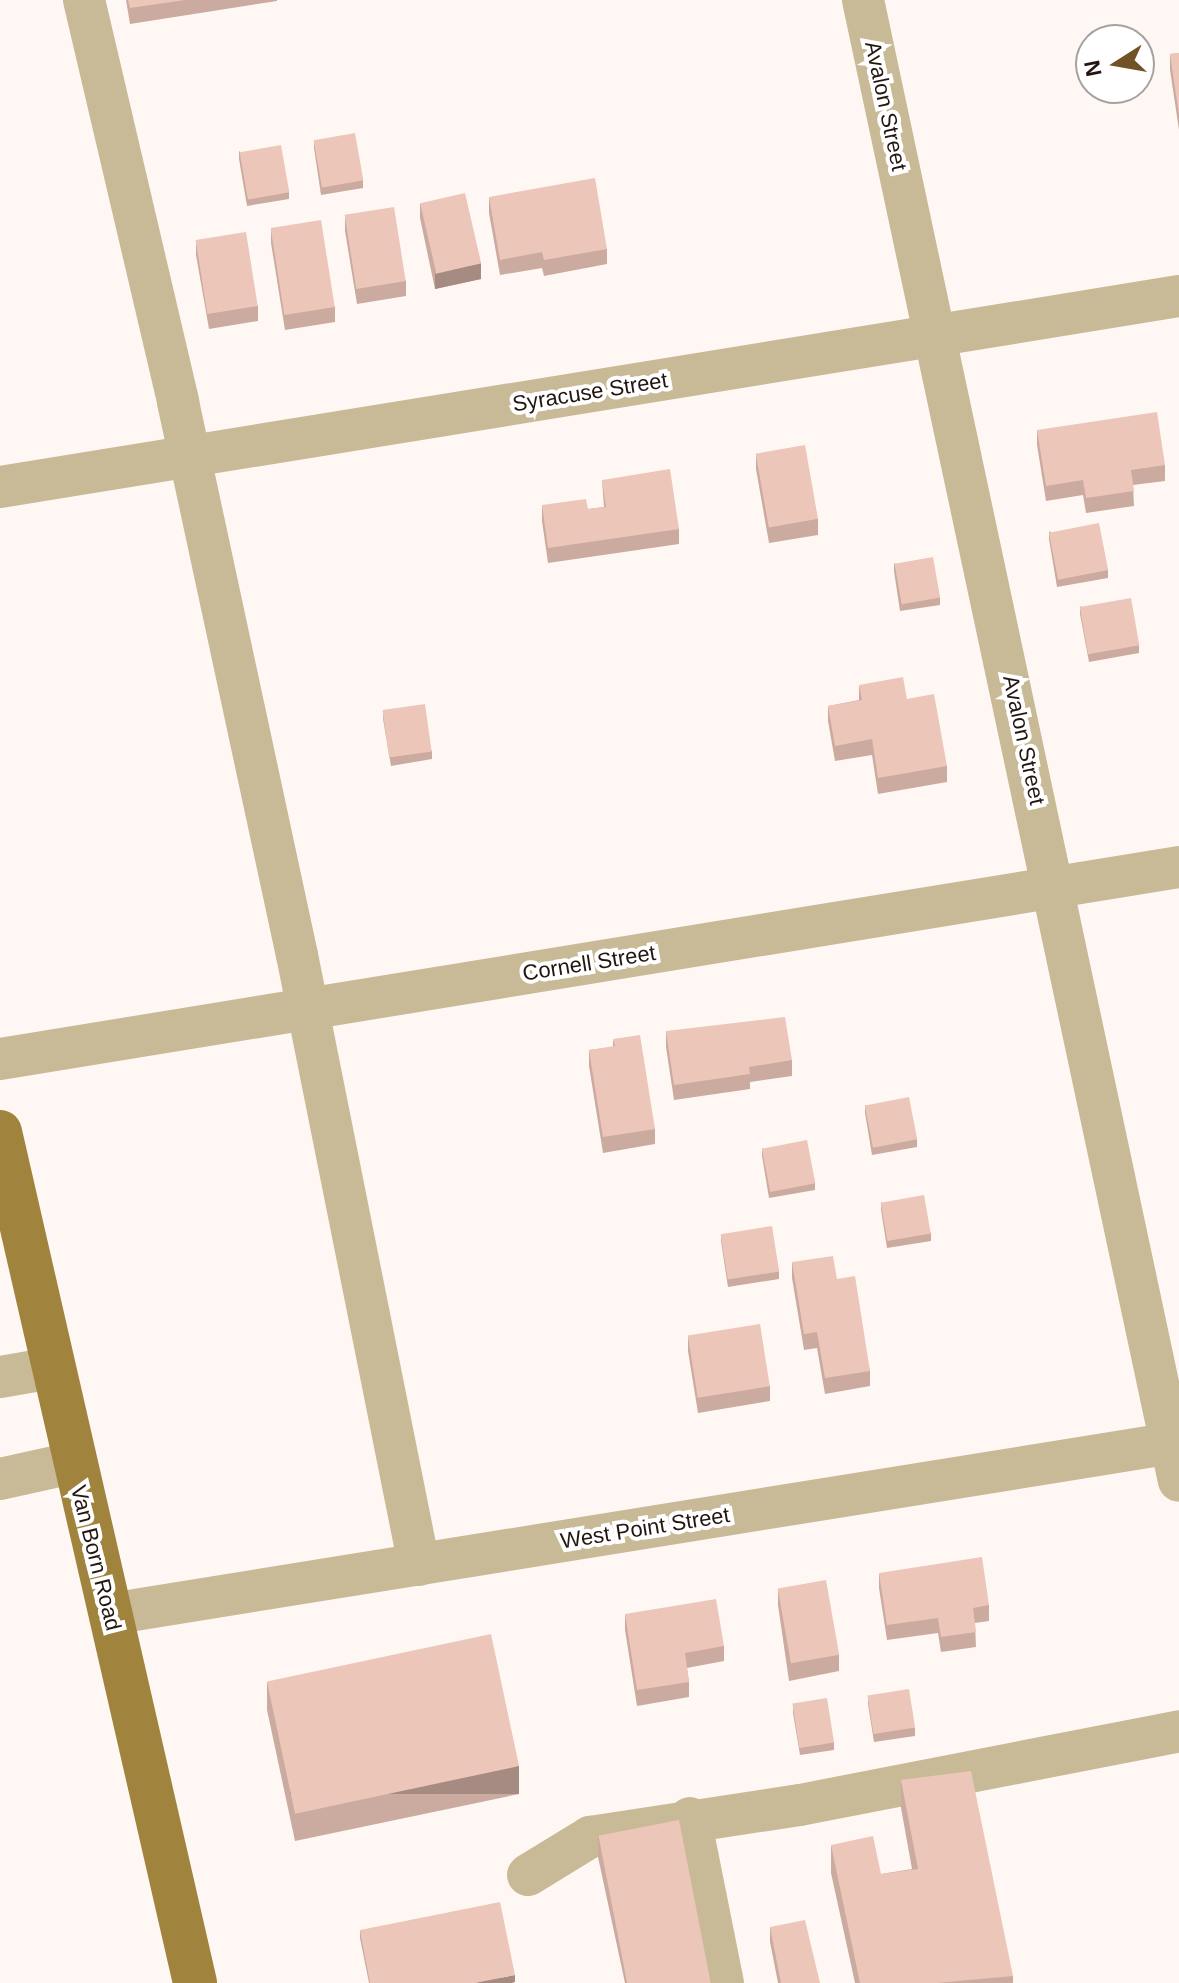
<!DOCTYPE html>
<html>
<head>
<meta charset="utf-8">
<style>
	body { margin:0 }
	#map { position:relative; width:1179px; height:1983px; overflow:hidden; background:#fff7f4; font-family:Helvetica,sans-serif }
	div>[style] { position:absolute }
	.minor>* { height:42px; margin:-21px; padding:0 21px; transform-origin:21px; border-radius:21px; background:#c9ba97 }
	.major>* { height:44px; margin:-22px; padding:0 22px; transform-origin:22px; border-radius:22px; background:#a0843e }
	.wall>* { inset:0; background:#cbab9f }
	.shaded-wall>* { inset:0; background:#a58b82; transform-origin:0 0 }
	.building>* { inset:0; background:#ecc7b9; transform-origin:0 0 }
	span { translate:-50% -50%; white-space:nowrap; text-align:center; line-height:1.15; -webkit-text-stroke:8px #fff; paint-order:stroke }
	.street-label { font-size:22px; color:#231611 }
	.north { position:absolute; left:1075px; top:24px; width:80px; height:80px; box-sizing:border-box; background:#fff; border:2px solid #a7a2a0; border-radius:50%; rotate:259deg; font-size:22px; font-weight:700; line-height:32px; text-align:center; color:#231611 }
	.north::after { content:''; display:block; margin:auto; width:28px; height:36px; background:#715327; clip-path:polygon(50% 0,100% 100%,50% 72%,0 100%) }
</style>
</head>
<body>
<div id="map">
	<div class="minor">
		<div style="left:84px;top:0;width:413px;rotate:76.8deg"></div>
		<div style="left:178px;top:402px;width:566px;rotate:77.86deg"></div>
		<div style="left:297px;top:955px;width:622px;rotate:78.69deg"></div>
		<div style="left:863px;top:0;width:1514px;rotate:77.96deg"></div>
		<div style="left:0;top:487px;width:1194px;rotate:-9.2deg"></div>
		<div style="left:0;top:1059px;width:1195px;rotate:-9.25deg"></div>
		<div style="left:0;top:1377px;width:53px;rotate:-9.8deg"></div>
		<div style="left:0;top:1479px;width:74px;rotate:-12.5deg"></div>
		<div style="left:110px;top:1614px;width:1083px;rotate:-9.14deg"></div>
		<div style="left:690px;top:1818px;width:168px;rotate:78.7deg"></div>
		<div style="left:528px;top:1875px;width:73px;rotate:-31.5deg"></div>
		<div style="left:590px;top:1837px;width:212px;rotate:-8.7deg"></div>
		<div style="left:800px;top:1805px;width:386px;rotate:-11deg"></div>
	</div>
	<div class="major">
		<div style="left:0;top:1132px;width:873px;rotate:77.09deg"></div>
	</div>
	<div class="wall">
		<div style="clip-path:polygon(126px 0,277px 0,277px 1px,130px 24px)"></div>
		<div style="clip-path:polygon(1179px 53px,1179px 130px,1170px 70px,1170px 54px)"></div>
		<div style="clip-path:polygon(314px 140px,363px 180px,363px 188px,321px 195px,314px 148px)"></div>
		<div style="clip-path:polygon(239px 151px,289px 192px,289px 199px,247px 206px,239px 159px)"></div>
		<div style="clip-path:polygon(489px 197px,607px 249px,607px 264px,544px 276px,542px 268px,500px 275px,489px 213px)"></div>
		<div style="clip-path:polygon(420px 203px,481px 279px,435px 289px,420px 218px)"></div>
		<div style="clip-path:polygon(345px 215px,406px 281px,406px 296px,357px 304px,345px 231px)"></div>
		<div style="clip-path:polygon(271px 228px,335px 307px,335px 322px,285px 330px,271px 243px)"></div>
		<div style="clip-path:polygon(196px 240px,258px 306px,258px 321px,209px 329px,196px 255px)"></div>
		<div style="clip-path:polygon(1037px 430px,1165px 465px,1165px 481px,1133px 485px,1134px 506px,1086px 513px,1083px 495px,1046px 501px,1037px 445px)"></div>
		<div style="clip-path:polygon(756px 453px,818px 519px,818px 535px,769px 543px,756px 469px)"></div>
		<div style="clip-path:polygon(602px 480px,679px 529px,679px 544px,548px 563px,542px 521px,542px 505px,588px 509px,604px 507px)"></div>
		<div style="clip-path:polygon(1049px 531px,1108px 570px,1108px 578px,1057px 587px,1049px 539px)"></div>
		<div style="clip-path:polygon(894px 563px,940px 597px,940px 605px,900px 611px,894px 571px)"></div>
		<div style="clip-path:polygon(1080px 606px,1139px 645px,1139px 653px,1089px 662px,1080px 614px)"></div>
		<div style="clip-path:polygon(859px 685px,907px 699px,947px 766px,947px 782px,878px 794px,872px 755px,835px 761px,828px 721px,828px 706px,859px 700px)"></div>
		<div style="clip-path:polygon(383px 711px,432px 751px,432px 759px,391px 766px,383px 719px)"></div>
		<div style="clip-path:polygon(666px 1031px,792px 1060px,792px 1076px,750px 1082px,750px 1089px,674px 1100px,666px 1047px)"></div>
		<div style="clip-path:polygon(613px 1039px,655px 1129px,655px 1144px,603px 1153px,589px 1066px,589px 1050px,613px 1047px)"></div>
		<div style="clip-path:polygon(865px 1105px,917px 1139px,917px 1147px,872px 1155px,865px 1113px)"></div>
		<div style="clip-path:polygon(762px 1148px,815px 1183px,815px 1190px,769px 1198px,762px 1156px)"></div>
		<div style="clip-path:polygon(881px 1202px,931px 1233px,931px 1241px,887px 1248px,881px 1210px)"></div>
		<div style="clip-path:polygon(721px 1234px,779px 1271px,779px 1279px,728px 1287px,721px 1241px)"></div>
		<div style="clip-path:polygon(792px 1262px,837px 1279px,870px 1371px,870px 1386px,825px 1394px,817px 1348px,804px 1350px,792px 1278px)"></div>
		<div style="clip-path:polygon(688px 1336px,770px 1386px,770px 1401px,698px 1413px,688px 1351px)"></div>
		<div style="clip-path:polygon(879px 1573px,989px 1605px,989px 1621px,975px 1623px,976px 1647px,941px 1652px,938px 1633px,887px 1640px,879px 1588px)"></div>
		<div style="clip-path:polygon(778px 1590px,839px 1655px,839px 1671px,789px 1681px,778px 1605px)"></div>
		<div style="clip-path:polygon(625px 1614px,724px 1646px,724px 1661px,687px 1668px,689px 1682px,689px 1697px,637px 1706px,625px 1630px)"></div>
		<div style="clip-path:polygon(267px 1682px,519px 1794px,295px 1841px,267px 1710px)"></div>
		<div style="clip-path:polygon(868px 1696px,915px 1728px,915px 1736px,874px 1742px,868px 1704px)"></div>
		<div style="clip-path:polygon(793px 1705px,834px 1742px,834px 1750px,800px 1755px,793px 1713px)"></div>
		<div style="clip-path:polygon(901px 1780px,1013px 1976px,1013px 1983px,855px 1983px,831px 1873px,831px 1845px,881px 1874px,912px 1869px,901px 1808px)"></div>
		<div style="clip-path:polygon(598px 1835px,712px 1983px,625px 1983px,598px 1857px)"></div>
		<div style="clip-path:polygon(770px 1927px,820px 1983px,778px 1983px,770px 1942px)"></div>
		<div style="clip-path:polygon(360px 1930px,515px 1982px,369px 1983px,360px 1938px)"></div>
	</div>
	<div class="shaded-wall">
		<div style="clip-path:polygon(481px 263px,481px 279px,435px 289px,435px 274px)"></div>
		<div style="left:519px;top:1766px;width:28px;height:229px;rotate:90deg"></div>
		<div style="clip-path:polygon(515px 1975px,515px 1982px,512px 1983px,474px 1983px)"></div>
	</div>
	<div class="building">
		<div style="clip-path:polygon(128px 0,185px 0,130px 8px)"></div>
		<div style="clip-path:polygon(1179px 53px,1179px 115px,1170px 54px)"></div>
		<div style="left:355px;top:133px;width:48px;height:42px;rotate:80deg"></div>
		<div style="left:281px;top:145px;width:48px;height:42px;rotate:80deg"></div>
		<div style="clip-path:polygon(595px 178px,607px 249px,544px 260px,542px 252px,500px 260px,489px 197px)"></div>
		<div style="left:465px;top:193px;width:72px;height:46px;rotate:77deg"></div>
		<div style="left:394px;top:207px;width:75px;height:50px;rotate:81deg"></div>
		<div style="left:321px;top:220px;width:88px;height:51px;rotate:81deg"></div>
		<div style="left:246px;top:232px;width:75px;height:51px;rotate:81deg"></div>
		<div style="clip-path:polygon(1157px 412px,1165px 465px,1131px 470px,1134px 491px,1086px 498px,1083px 480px,1046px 486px,1037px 430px)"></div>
		<div style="left:805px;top:445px;width:75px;height:50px;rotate:80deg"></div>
		<div style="clip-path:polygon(670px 469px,679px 529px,548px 548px,542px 505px,586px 499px,588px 509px,606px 507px,602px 480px)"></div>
		<div style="left:1099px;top:523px;width:48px;height:51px;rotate:79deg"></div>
		<div style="left:933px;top:557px;width:41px;height:39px;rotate:80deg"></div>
		<div style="left:1131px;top:598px;width:48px;height:52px;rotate:80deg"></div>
		<div style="clip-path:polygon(903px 677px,907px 699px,934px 694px,947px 766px,878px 778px,872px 739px,835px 746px,828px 706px,862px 700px,859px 685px)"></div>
		<div style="left:425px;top:704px;width:48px;height:43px;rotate:82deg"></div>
		<div style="clip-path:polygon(785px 1017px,792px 1060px,749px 1067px,750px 1074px,674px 1085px,666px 1031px)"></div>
		<div style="clip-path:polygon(640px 1035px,655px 1129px,603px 1137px,589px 1050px,615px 1046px,613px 1039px)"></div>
		<div style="left:909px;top:1097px;width:43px;height:45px;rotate:79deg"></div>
		<div style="left:807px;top:1140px;width:44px;height:46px;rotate:79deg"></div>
		<div style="left:924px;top:1195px;width:39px;height:44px;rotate:80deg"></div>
		<div style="left:772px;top:1226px;width:46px;height:52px;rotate:81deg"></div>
		<div style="clip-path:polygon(833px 1256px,837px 1279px,855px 1276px,870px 1371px,825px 1378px,817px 1332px,804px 1334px,792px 1262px)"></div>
		<div style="left:760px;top:1324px;width:63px;height:73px;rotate:81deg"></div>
		<div style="clip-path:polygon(982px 1557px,989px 1605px,973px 1608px,976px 1632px,941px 1637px,938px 1618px,887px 1625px,879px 1573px)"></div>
		<div style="left:826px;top:1580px;width:76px;height:49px;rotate:80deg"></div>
		<div style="clip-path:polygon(716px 1599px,724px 1646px,685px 1653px,689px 1682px,637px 1690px,625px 1614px)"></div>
		<div style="left:491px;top:1634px;width:135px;height:229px;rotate:78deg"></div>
		<div style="left:909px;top:1689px;width:39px;height:42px;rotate:81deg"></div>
		<div style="left:827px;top:1698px;width:45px;height:35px;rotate:81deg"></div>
		<div style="clip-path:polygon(971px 1771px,1013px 1976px,936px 1983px,860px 1983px,831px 1845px,873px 1836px,881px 1874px,918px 1869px,901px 1780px)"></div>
		<div style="left:679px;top:1820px;width:166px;height:82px;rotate:79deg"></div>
		<div style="clip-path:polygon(500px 1902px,515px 1975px,474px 1983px,370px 1983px,360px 1930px)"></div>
		<div style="clip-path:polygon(805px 1920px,820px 1983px,781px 1983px,770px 1927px)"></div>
	</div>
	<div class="street-label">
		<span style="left:886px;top:106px;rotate:78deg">Avalon Street</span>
		<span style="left:590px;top:392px;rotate:-9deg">Syracuse Street</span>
		<span style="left:1024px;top:740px;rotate:78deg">Avalon Street</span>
		<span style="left:589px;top:963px;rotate:-9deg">Cornell Street</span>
		<span style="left:645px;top:1528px;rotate:-9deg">West Point Street</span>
		<span style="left:96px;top:1558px;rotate:76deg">Van Born Road</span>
	</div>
	<div class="north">N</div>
</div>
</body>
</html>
